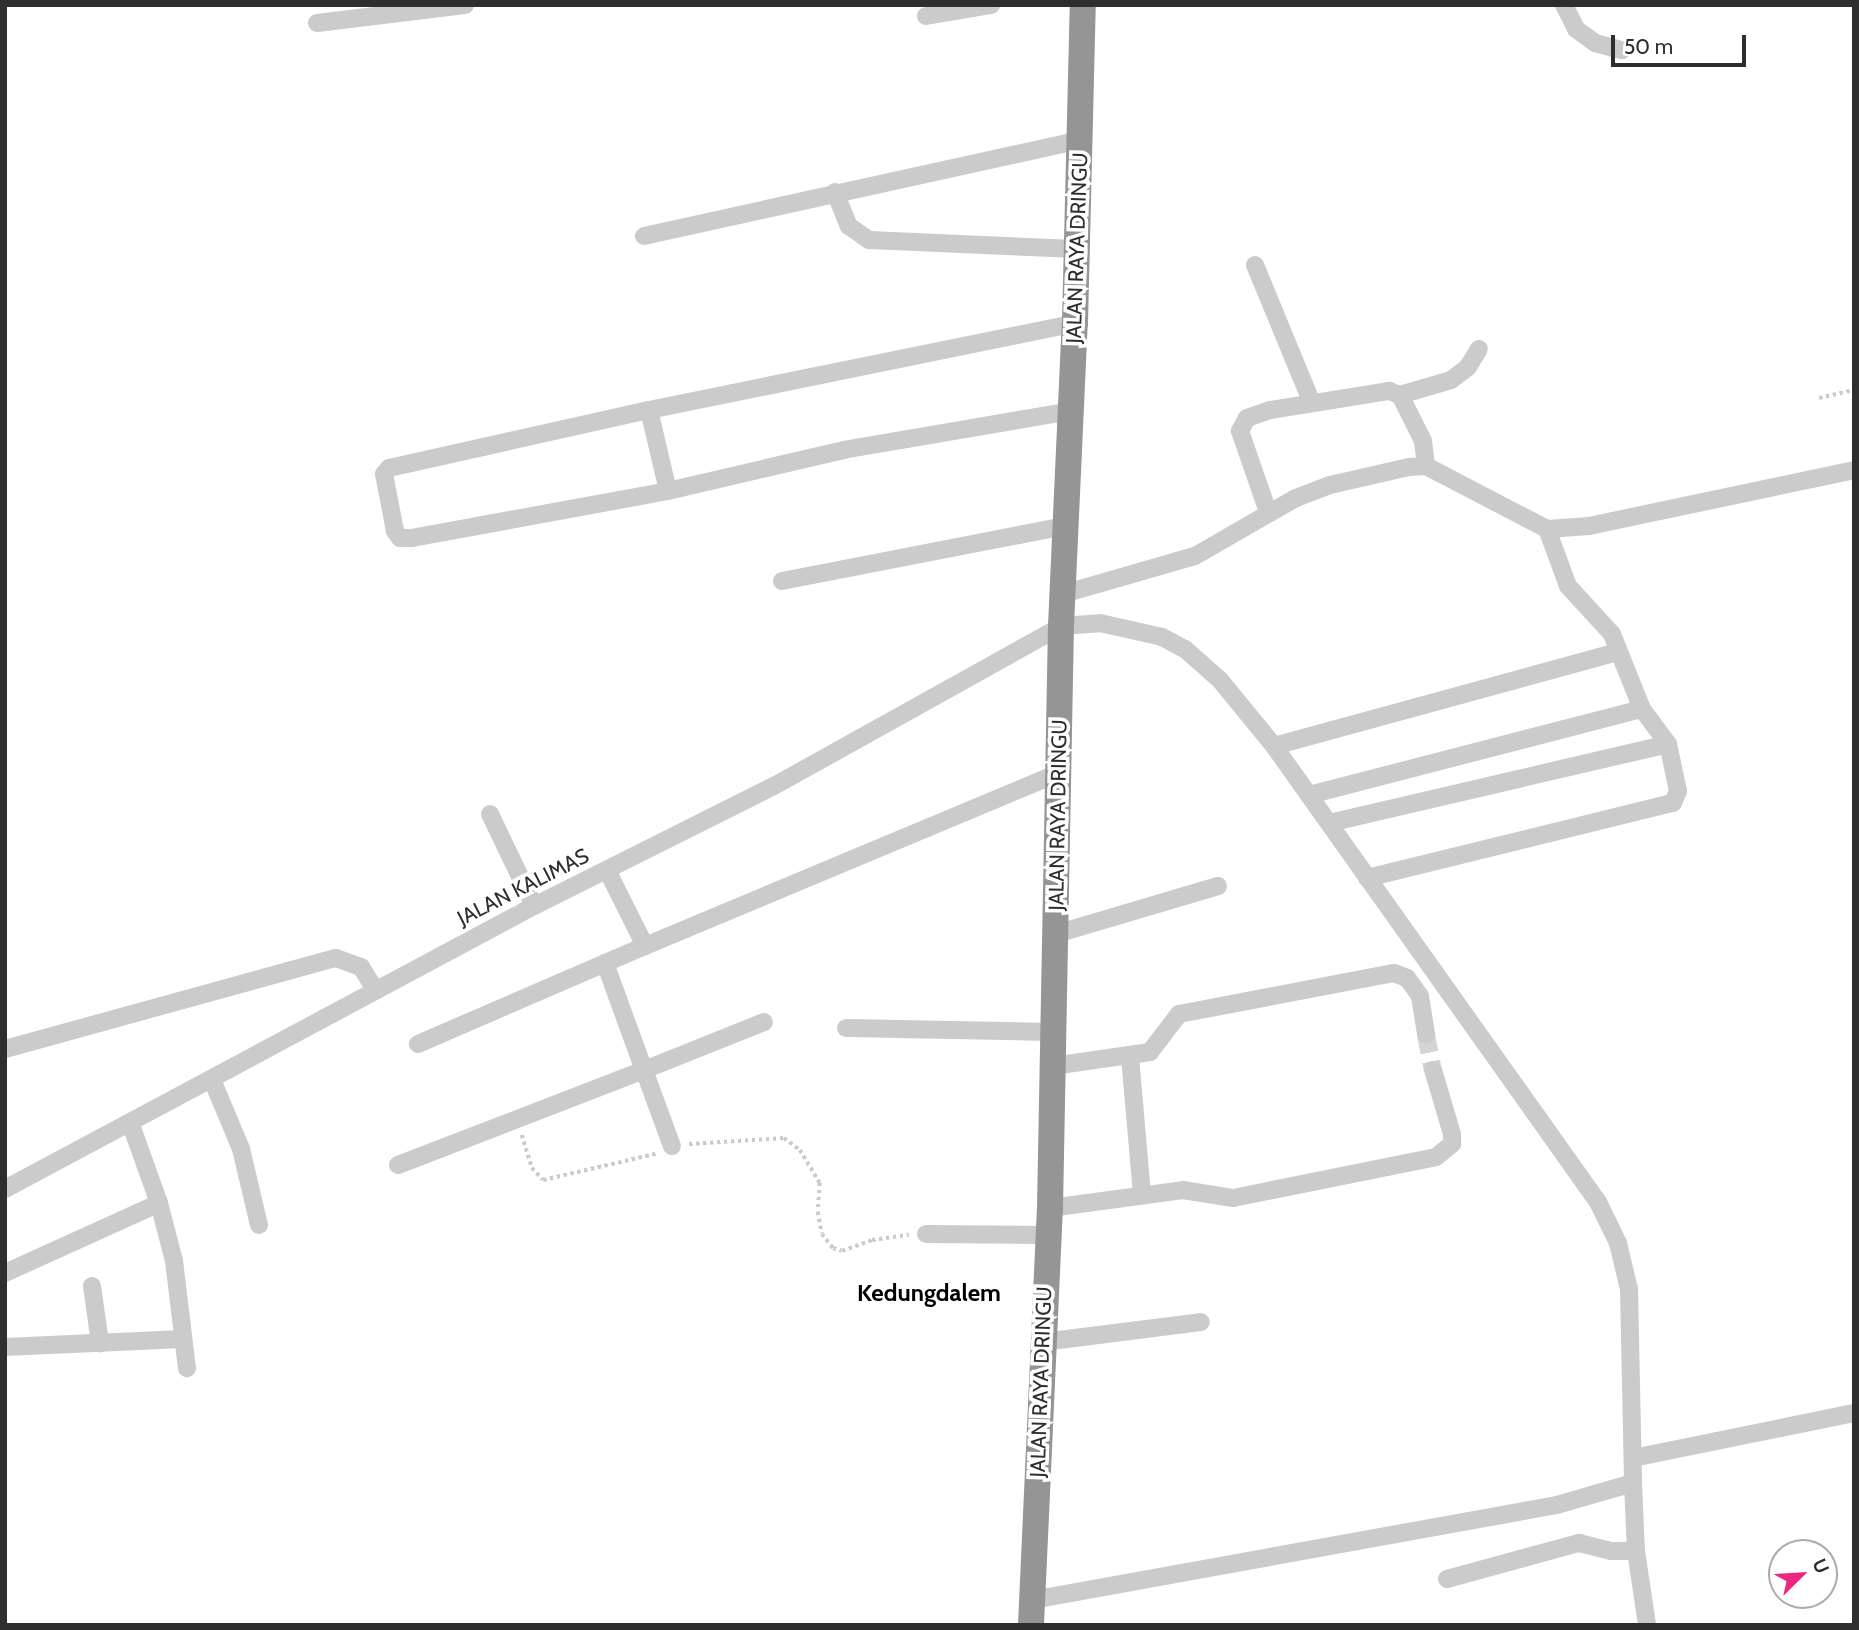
<!DOCTYPE html>
<html>
<head>
<meta charset="utf-8">
<style>
	body { margin:0 }
	#map { position:relative; width:1859px; height:1630px; overflow:hidden; background:#fff; font-family:Cabin,sans-serif }
	div>[style] { position:absolute }
	.minor-tunnel>* { height:18px; margin-top:-9px; transform-origin:0; background:repeating-linear-gradient(90deg,#d5d5d5 0 18px,transparent 0 27px) }
	.path>* { height:3.5px; margin-top:-1.75px; transform-origin:0; background:repeating-linear-gradient(90deg,#cbcbcb 0 3.5px,transparent 0 7px) }
	.minor>* { height:18px; margin:-9px; padding:0 9px; transform-origin:9px; border-radius:9px; background:#cbcbcb }
	.highway>* { height:26px; margin:-13px; padding:0 13px; transform-origin:13px; border-radius:13px; background:#959595 }
	span { translate:-50% -50%; white-space:nowrap; text-align:center; line-height:1.15; -webkit-text-stroke:7px #fff; paint-order:stroke }
	.street-label { font-size:21px; color:#2e2e2e }
	.quarter-label { font-size:24px; color:#000; font-weight:700 }
	.frame { position:absolute; inset:0; border:7px solid #2e2e2e; pointer-events:none }
	.north { position:absolute; left:1768px; top:1539px; width:70px; height:70px; box-sizing:border-box; background:#fff; border:2px solid #ababab; border-radius:50%; rotate:66deg; font-size:19px; font-weight:700; line-height:28px; text-align:center; color:#2e2e2e }
	.north::after { content:''; display:block; margin:auto; width:24px; height:32px; background:#f02482; clip-path:polygon(50% 0,100% 100%,50% 72%,0 100%) }
	.scale { position:absolute; left:1611px; top:35px; width:135px; height:32px; box-sizing:border-box; border:4px solid #2e2e2e; border-top:0; padding-left:9px; font-size:21px; line-height:24px; white-space:nowrap; color:#2e2e2e; -webkit-text-stroke:5px #fff; paint-order:stroke }
</style>
</head>
<body>
<div id="map">
	<div class="minor-tunnel">
		<div style="left:1426px;top:1035px;width:36px;rotate:79deg"></div>
	</div>
	<div class="path">
		<div style="left:1819px;top:398px;width:36px;rotate:-13deg"></div>
		<div style="left:522px;top:1135px;width:34px;rotate:73deg"></div>
		<div style="left:532px;top:1168px;width:16px;rotate:47deg"></div>
		<div style="left:543px;top:1180px;width:119px;rotate:-13.1deg"></div>
		<div style="left:689px;top:1144px;width:95px;rotate:-3.6deg"></div>
		<div style="left:784px;top:1138px;width:20px;rotate:37deg"></div>
		<div style="left:800px;top:1150px;width:39px;rotate:59deg"></div>
		<div style="left:820px;top:1183px;width:29px;rotate:94deg"></div>
		<div style="left:818px;top:1212px;width:22px;rotate:80deg"></div>
		<div style="left:822px;top:1234px;width:18px;rotate:52deg"></div>
		<div style="left:833px;top:1248px;width:9px;rotate:18deg"></div>
		<div style="left:842px;top:1251px;width:32px;rotate:-20deg"></div>
		<div style="left:872px;top:1240px;width:37px;rotate:-8deg"></div>
	</div>
	<div class="minor">
		<div style="left:1564px;top:5px;width:27px;rotate:63deg"></div>
		<div style="left:1576px;top:29px;width:24px;rotate:36deg"></div>
		<div style="left:1595px;top:43px;width:28px;rotate:15deg"></div>
		<div style="left:926px;top:16px;width:66px;rotate:-9.6deg"></div>
		<div style="left:317px;top:23px;width:149px;rotate:-6.9deg"></div>
		<div style="left:835px;top:192px;width:37px;rotate:68deg"></div>
		<div style="left:849px;top:226px;width:24px;rotate:35deg"></div>
		<div style="left:869px;top:240px;width:207px;rotate:2.5deg"></div>
		<div style="left:644px;top:236px;width:446px;rotate:-12.4deg"></div>
		<div style="left:1255px;top:265px;width:147px;rotate:67.6deg"></div>
		<div style="left:1400px;top:395px;width:53px;rotate:-16.4deg"></div>
		<div style="left:1451px;top:380px;width:21px;rotate:-37deg"></div>
		<div style="left:1468px;top:367px;width:21px;rotate:-59deg"></div>
		<div style="left:649px;top:410px;width:83px;rotate:76.8deg"></div>
		<div style="left:1071px;top:411px;width:230px;rotate:170.3deg"></div>
		<div style="left:844px;top:450px;width:181px;rotate:166.9deg"></div>
		<div style="left:668px;top:491px;width:260px;rotate:169.6deg"></div>
		<div style="left:412px;top:538px;width:12px;rotate:180deg"></div>
		<div style="left:400px;top:538px;width:9px;rotate:-126deg"></div>
		<div style="left:395px;top:531px;width:58px;rotate:-100.9deg"></div>
		<div style="left:384px;top:474px;width:8px;rotate:-50deg"></div>
		<div style="left:389px;top:468px;width:266px;rotate:-12.6deg"></div>
		<div style="left:649px;top:410px;width:435px;rotate:-11.5deg"></div>
		<div style="left:1268px;top:512px;width:86px;rotate:-109.1deg"></div>
		<div style="left:1240px;top:431px;width:15px;rotate:-62deg"></div>
		<div style="left:1247px;top:418px;width:24px;rotate:-19deg"></div>
		<div style="left:1270px;top:410px;width:121px;rotate:-9.1deg"></div>
		<div style="left:1389px;top:391px;width:12px;rotate:20deg"></div>
		<div style="left:1400px;top:395px;width:51px;rotate:63.4deg"></div>
		<div style="left:1423px;top:441px;width:25px;rotate:83deg"></div>
		<div style="left:782px;top:581px;width:289px;rotate:-11deg"></div>
		<div style="left:1063px;top:594px;width:137px;rotate:-16.1deg"></div>
		<div style="left:1195px;top:556px;width:116px;rotate:-29.9deg"></div>
		<div style="left:1296px;top:498px;width:36px;rotate:-21deg"></div>
		<div style="left:1330px;top:485px;width:81px;rotate:-12.8deg"></div>
		<div style="left:1409px;top:467px;width:17px;rotate:-3deg"></div>
		<div style="left:1426px;top:466px;width:136px;rotate:27.5deg"></div>
		<div style="left:1547px;top:529px;width:42px;rotate:-4.1deg"></div>
		<div style="left:1589px;top:526px;width:271px;rotate:-11.9deg"></div>
		<div style="left:1274px;top:746px;width:357px;rotate:-15.3deg"></div>
		<div style="left:1309px;top:795px;width:344px;rotate:-14.5deg"></div>
		<div style="left:1642px;top:709px;width:81px;rotate:-111.8deg"></div>
		<div style="left:1612px;top:634px;width:65px;rotate:-132.5deg"></div>
		<div style="left:1568px;top:586px;width:61px;rotate:-110.2deg"></div>
		<div style="left:490px;top:814px;width:102px;rotate:64.4deg"></div>
		<div style="left:1329px;top:823px;width:348px;rotate:-13.1deg"></div>
		<div style="left:607px;top:870px;width:85px;rotate:63.4deg"></div>
		<div style="left:645px;top:946px;width:450px;rotate:-22.7deg"></div>
		<div style="left:1367px;top:878px;width:315px;rotate:-13.8deg"></div>
		<div style="left:1673px;top:803px;width:13px;rotate:-67deg"></div>
		<div style="left:1678px;top:791px;width:48px;rotate:-102deg"></div>
		<div style="left:1668px;top:744px;width:44px;rotate:-126.6deg"></div>
		<div style="left:1056px;top:934px;width:169px;rotate:-16.5deg"></div>
		<div style="left:605px;top:963px;width:114px;rotate:70deg"></div>
		<div style="left:644px;top:1070px;width:129px;rotate:-21.8deg"></div>
		<div style="left:846px;top:1028px;width:208px;rotate:1.1deg"></div>
		<div style="left:418px;top:1044px;width:247px;rotate:-23.4deg"></div>
		<div style="left:5px;top:1049px;width:343px;rotate:-15.4deg"></div>
		<div style="left:336px;top:958px;width:27px;rotate:20deg"></div>
		<div style="left:361px;top:967px;width:26px;rotate:58deg"></div>
		<div style="left:1130px;top:1057px;width:138px;rotate:85deg"></div>
		<div style="left:1053px;top:1066px;width:98px;rotate:-8.2deg"></div>
		<div style="left:1150px;top:1052px;width:48px;rotate:-52.7deg"></div>
		<div style="left:1179px;top:1014px;width:219px;rotate:-10.8deg"></div>
		<div style="left:1394px;top:973px;width:14px;rotate:21deg"></div>
		<div style="left:1407px;top:978px;width:22px;rotate:54deg"></div>
		<div style="left:1420px;top:996px;width:39px;rotate:81deg"></div>
		<div style="left:213px;top:1082px;width:73px;rotate:67.3deg"></div>
		<div style="left:241px;top:1149px;width:78px;rotate:76.7deg"></div>
		<div style="left:398px;top:1165px;width:264px;rotate:-21.1deg"></div>
		<div style="left:644px;top:1070px;width:81px;rotate:69.8deg"></div>
		<div style="left:5px;top:1189px;width:600px;rotate:-28.15deg"></div>
		<div style="left:534px;top:906px;width:268px;rotate:-26.6deg"></div>
		<div style="left:774px;top:786px;width:329px;rotate:-29.1deg"></div>
		<div style="left:1061px;top:626px;width:39px;rotate:-4deg"></div>
		<div style="left:1100px;top:623px;width:64px;rotate:12.7deg"></div>
		<div style="left:1162px;top:637px;width:26px;rotate:28deg"></div>
		<div style="left:1185px;top:649px;width:47px;rotate:41.5deg"></div>
		<div style="left:1220px;top:680px;width:85px;rotate:50.7deg"></div>
		<div style="left:1274px;top:746px;width:559px;rotate:54.61deg"></div>
		<div style="left:1598px;top:1202px;width:46px;rotate:64deg"></div>
		<div style="left:1618px;top:1243px;width:47px;rotate:76.6deg"></div>
		<div style="left:1629px;top:1289px;width:194px;rotate:88.8deg"></div>
		<div style="left:1633px;top:1483px;width:79px;rotate:163.9deg"></div>
		<div style="left:1557px;top:1505px;width:534px;rotate:169.74deg"></div>
		<div style="left:159px;top:1203px;width:60px;rotate:75.5deg"></div>
		<div style="left:174px;top:1261px;width:108px;rotate:83.1deg"></div>
		<div style="left:1050px;top:1208px;width:134px;rotate:-7.7deg"></div>
		<div style="left:1183px;top:1190px;width:51px;rotate:9.1deg"></div>
		<div style="left:1233px;top:1198px;width:207px;rotate:-11.4deg"></div>
		<div style="left:1436px;top:1157px;width:21px;rotate:-39deg"></div>
		<div style="left:1452px;top:1144px;width:10px;rotate:-90deg"></div>
		<div style="left:1452px;top:1134px;width:67px;rotate:-106.5deg"></div>
		<div style="left:926px;top:1234px;width:122px;rotate:0.5deg"></div>
		<div style="left:5px;top:1273px;width:169px;rotate:-24.4deg"></div>
		<div style="left:159px;top:1203px;width:83px;rotate:-109.7deg"></div>
		<div style="left:92px;top:1286px;width:58px;rotate:82deg"></div>
		<div style="left:1043px;top:1342px;width:159px;rotate:-7.2deg"></div>
		<div style="left:5px;top:1347px;width:178px;rotate:-2.6deg"></div>
		<div style="left:1633px;top:1458px;width:226px;rotate:-11.5deg"></div>
		<div style="left:1633px;top:1483px;width:68px;rotate:87.5deg"></div>
		<div style="left:1636px;top:1551px;width:75px;rotate:81.5deg"></div>
		<div style="left:1447px;top:1579px;width:137px;rotate:-15.3deg"></div>
		<div style="left:1579px;top:1543px;width:33px;rotate:14deg"></div>
		<div style="left:1611px;top:1551px;width:25px"></div>
	</div>
	<div class="highway">
		<div style="left:1031px;top:1625px;width:417px;rotate:-87.4deg"></div>
		<div style="left:1050px;top:1208px;width:582px;rotate:-88.92deg"></div>
		<div style="left:1061px;top:626px;width:303px;rotate:-87.4deg"></div>
		<div style="left:1075px;top:323px;width:318px;rotate:-88.6deg"></div>
	</div>
	<div class="street-label">
		<span style="left:1077px;top:248px;rotate:-88deg">JALAN RAYA DRINGU</span>
		<span style="left:1058px;top:815px;rotate:-89deg">JALAN RAYA DRINGU</span>
		<span style="left:523px;top:887px;rotate:-27deg">JALAN KALIMAS</span>
		<span style="left:1041px;top:1382px;rotate:-88deg">JALAN RAYA DRINGU</span>
	</div>
	<div class="quarter-label">
		<span style="left:929px;top:1293px">Kedungdalem</span>
	</div>
	<div class="frame"></div>
	<div class="north">U</div>
	<div class="scale">50 m</div>
</div>
</body>
</html>
